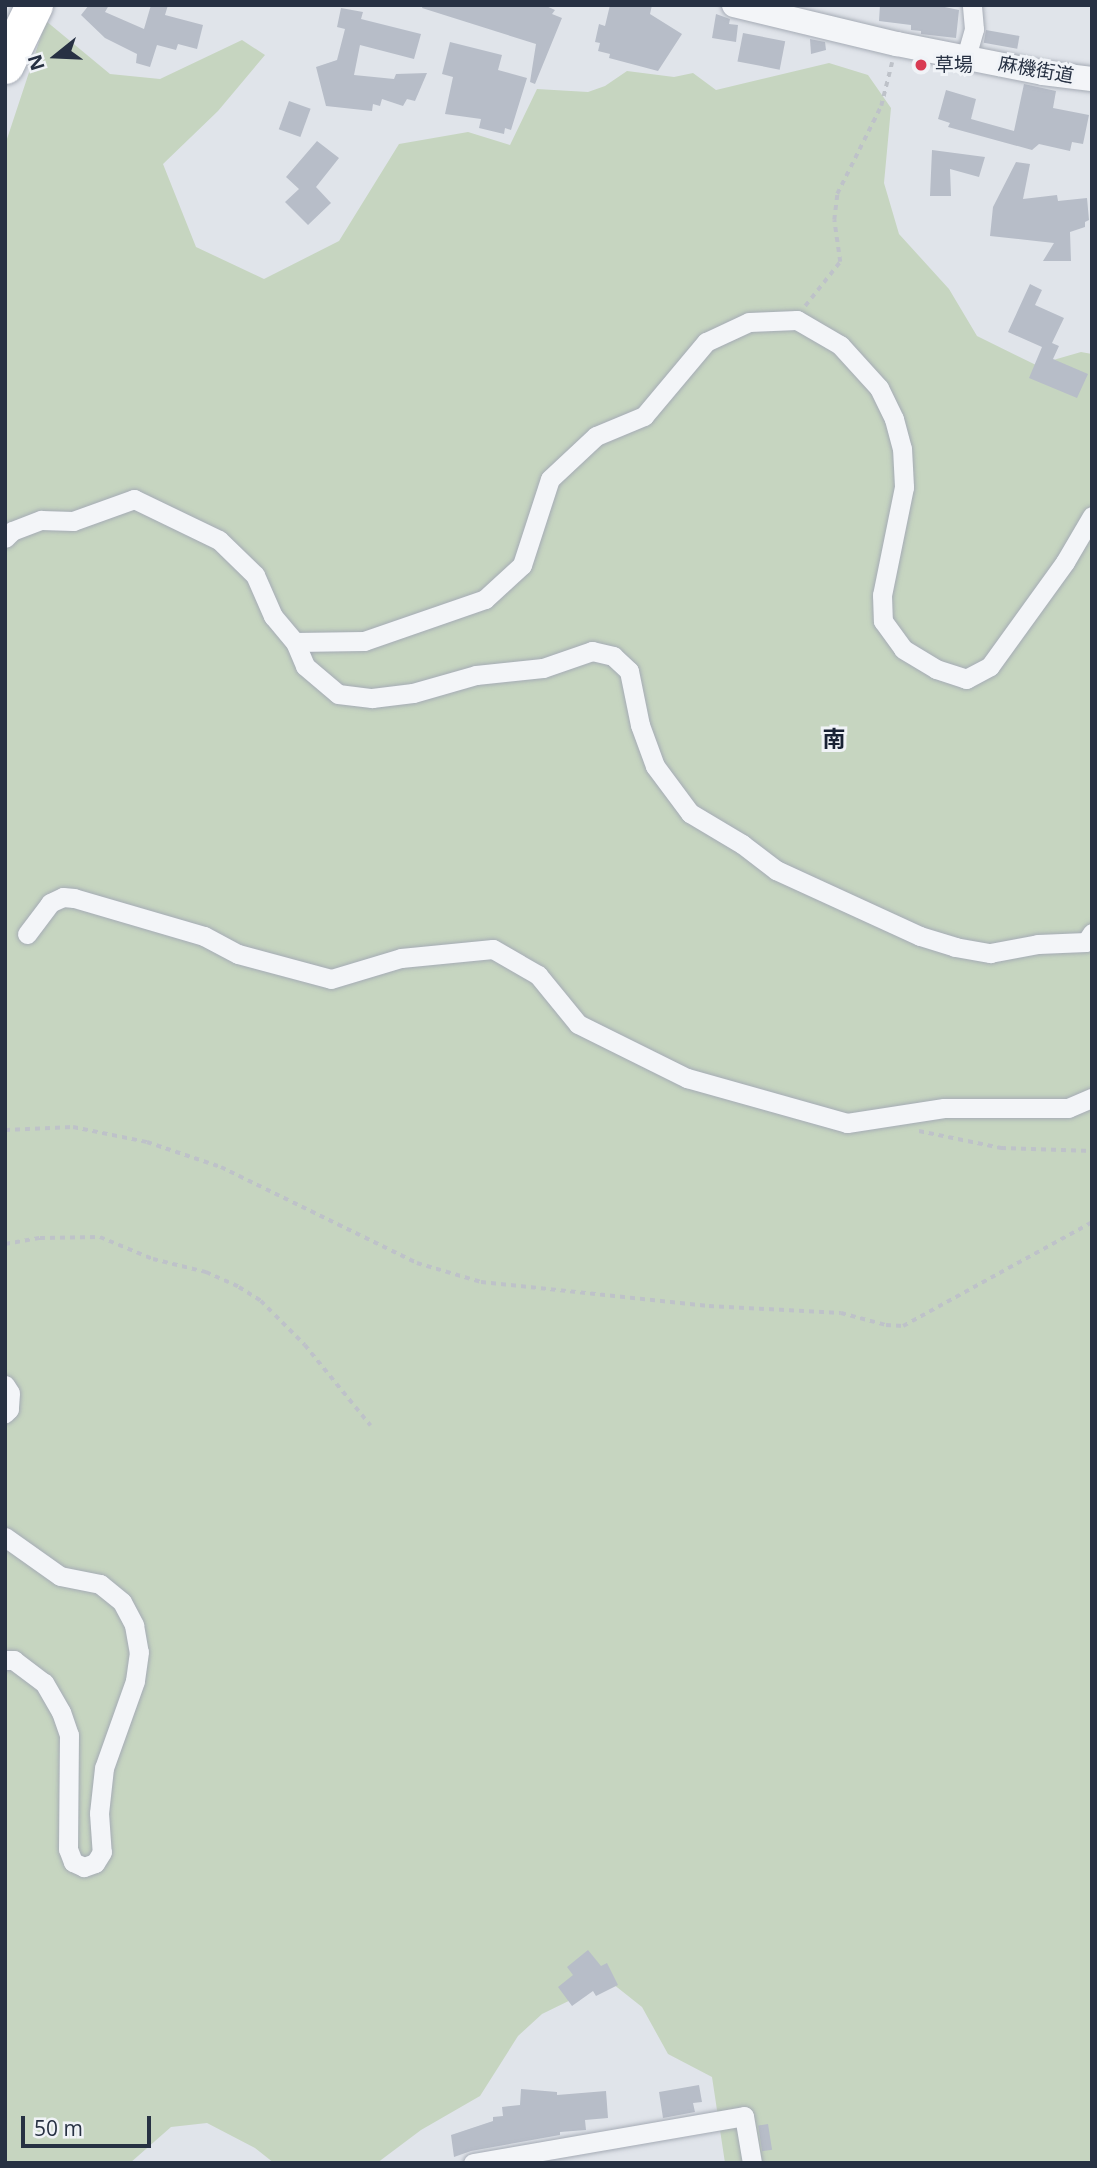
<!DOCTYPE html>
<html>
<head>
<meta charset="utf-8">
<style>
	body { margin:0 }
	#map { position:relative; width:1097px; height:2168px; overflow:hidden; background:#e0e4ea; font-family:"Open Sans","Noto Sans JP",sans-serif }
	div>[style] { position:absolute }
	.green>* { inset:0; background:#c6d5c0 }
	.building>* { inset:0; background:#b7bdc8; transform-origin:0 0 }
	.path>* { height:3.5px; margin-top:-1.75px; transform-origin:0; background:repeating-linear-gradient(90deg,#bec2c9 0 5px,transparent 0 10px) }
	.roads { filter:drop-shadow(0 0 2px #a5abb5) drop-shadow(0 0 2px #a5abb5) }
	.minor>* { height:19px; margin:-9.5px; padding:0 9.5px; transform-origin:9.5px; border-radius:9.5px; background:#f3f5f8 }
	.tertiary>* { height:24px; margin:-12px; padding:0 12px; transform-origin:12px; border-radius:12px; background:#f3f5f8 }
	.motorway>* { height:37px; margin:-18.5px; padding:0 18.5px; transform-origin:18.5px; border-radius:18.5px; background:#fff }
	.dots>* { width:19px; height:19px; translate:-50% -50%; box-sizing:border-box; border:4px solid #f0f3f7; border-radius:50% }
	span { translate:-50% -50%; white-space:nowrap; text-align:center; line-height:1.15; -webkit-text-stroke:6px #f0f3f7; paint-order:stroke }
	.poi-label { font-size:19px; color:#273143 }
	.left { translate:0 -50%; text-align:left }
	.street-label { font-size:19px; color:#273143 }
	.quarter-label { font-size:23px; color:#192234; font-weight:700 }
	.frame { position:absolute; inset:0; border:7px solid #273143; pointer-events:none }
	.north { position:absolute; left:21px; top:21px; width:70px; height:70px; -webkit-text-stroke:5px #f0f3f7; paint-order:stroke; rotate:252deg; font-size:19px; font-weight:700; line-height:28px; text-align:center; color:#273143 }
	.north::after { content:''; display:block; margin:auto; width:24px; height:32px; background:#273143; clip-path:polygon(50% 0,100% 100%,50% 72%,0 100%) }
	.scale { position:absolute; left:21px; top:2116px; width:130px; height:32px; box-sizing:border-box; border:4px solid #273143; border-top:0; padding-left:9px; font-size:21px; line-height:24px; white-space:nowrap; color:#273143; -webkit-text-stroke:5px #f0f3f7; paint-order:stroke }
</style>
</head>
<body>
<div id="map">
	<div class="green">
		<div style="clip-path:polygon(46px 21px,110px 74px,160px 79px,242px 40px,265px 55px,218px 111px,163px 164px,196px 247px,264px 279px,339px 241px,399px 144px,468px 132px,510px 145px,537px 89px,588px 92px,605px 86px,627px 71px,674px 77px,693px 73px,716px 90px,829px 63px,868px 75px,891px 108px,884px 183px,899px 234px,949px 289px,977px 336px,1036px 365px,1081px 352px,1092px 354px,1092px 2163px,725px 2163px,712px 2077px,668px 2054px,642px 2007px,613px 1984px,587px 1992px,542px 2014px,518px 2036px,480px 2096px,421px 2130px,377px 2163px,274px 2163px,255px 2148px,207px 2123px,171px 2127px,130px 2163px,5px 2163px,5px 145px)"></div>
	</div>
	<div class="building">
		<div style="clip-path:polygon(89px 5px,109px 5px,105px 12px,144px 29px,151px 5px,168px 5px,165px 15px,203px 25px,197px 49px,178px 44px,176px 50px,157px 45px,150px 67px,136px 63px,137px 54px,105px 38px,81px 15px)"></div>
		<div style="clip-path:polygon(423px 5px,544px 5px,555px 10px,552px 14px,562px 18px,535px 84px,530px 82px,536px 44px,422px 8px)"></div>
		<div style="clip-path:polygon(610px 5px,652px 5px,650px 14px,682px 34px,658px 71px,609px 58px,610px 54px,598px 51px,600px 43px,595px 42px,599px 24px,605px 26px)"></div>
		<div style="clip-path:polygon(880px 5px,935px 5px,959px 10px,956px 38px,921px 34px,921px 31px,911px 30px,911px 25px,879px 21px)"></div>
		<div style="clip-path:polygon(341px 8px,363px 12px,361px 19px,421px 34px,414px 59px,360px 45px,354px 75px,394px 79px,396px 74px,427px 73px,415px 101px,407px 99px,403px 106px,382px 99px,380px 106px,373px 104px,372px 111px,326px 106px,316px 67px,337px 60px,345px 29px,337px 27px)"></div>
		<div style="clip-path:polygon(716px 14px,730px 19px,729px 24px,738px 25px,736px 42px,712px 38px)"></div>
		<div style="left:986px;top:30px;width:34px;height:13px;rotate:10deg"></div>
		<div style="left:743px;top:33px;width:43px;height:29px;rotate:11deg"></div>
		<div style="clip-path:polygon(810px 39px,825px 42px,826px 50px,811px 54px)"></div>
		<div style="clip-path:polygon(450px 42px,502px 55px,498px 70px,527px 78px,511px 130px,505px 128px,504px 134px,479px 128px,481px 119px,445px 114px,453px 77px,442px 74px)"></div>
		<div style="clip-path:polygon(1024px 84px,1056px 91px,1053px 108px,1089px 115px,1083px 144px,1072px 142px,1070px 151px,1039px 144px,1032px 150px,948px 127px,950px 123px,938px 119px,946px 90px,976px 99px,971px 119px,1014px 131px)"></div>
		<div style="left:289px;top:101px;width:23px;height:30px;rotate:20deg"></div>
		<div style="clip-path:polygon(317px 141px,339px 158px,316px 187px,331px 203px,308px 225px,285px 202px,299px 189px,286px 177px)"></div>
		<div style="clip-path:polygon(932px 150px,985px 157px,979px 177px,950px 169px,951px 196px,930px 196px)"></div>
		<div style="clip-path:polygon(1016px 162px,1030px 164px,1023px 199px,1057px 195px,1058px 201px,1087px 198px,1089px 220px,1085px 222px,1085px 227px,1070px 232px,1071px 261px,1043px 261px,1054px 243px,990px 236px,993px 207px)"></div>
		<div style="clip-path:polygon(1030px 284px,1042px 290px,1035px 305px,1064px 318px,1052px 343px,1059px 346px,1053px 359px,1088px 374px,1077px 398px,1029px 378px,1042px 347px,1008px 332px)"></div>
		<div style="clip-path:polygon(588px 1950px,601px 1966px,607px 1963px,618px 1985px,596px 1996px,593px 1991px,572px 2006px,558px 1987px,573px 1975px,567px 1967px)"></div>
		<div style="clip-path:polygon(699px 2085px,702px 2102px,693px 2103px,695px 2112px,663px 2118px,659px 2092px)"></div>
		<div style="clip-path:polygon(521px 2089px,557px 2092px,557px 2095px,606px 2091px,608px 2118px,585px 2120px,586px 2130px,560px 2132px,560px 2135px,471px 2151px,454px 2157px,451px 2135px,493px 2121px,493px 2117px,503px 2116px,502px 2107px,520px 2105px)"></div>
		<div style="left:768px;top:2124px;width:26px;height:10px;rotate:81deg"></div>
	</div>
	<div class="path">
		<div style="left:805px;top:306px;width:56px;rotate:-51.5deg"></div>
		<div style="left:840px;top:262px;width:42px;rotate:-98.1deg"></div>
		<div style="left:834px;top:220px;width:26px;rotate:-83deg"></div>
		<div style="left:837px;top:194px;width:98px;rotate:-63.4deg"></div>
		<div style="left:881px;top:106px;width:45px;rotate:-76deg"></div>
		<div style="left:5px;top:1130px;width:68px;rotate:-2.5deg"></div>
		<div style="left:73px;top:1127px;width:76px;rotate:11.5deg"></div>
		<div style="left:147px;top:1142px;width:78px;rotate:18.7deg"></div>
		<div style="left:221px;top:1167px;width:218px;rotate:26.1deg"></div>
		<div style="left:417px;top:1263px;width:67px;rotate:16.5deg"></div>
		<div style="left:481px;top:1282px;width:229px;rotate:6deg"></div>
		<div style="left:709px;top:1306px;width:132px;rotate:3deg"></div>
		<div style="left:841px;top:1313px;width:47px;rotate:14.9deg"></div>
		<div style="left:886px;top:1325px;width:17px;rotate:3deg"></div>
		<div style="left:903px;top:1326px;width:216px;rotate:-28.8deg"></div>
		<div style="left:919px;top:1131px;width:84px;rotate:11.7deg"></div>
		<div style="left:1001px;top:1148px;width:91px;rotate:1.9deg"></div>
		<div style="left:5px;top:1244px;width:36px;rotate:-10deg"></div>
		<div style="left:40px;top:1238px;width:60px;rotate:-1deg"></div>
		<div style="left:100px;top:1237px;width:57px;rotate:22.5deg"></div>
		<div style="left:153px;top:1259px;width:55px;rotate:13.8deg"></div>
		<div style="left:206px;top:1272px;width:36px;rotate:24deg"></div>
		<div style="left:239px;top:1287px;width:26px;rotate:32deg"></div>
		<div style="left:261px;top:1301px;width:62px;rotate:45deg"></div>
		<div style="left:305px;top:1345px;width:104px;rotate:50.8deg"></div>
	</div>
	<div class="roads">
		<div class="minor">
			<div style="left:966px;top:57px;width:29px;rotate:-74deg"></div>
			<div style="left:974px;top:29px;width:24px;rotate:-95deg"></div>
			<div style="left:5px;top:538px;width:10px;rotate:-45deg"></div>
			<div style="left:12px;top:531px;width:31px;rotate:-21deg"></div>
			<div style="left:41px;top:520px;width:32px;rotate:2deg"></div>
			<div style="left:73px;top:521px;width:65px;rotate:-19.8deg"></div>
			<div style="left:134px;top:499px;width:94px;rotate:25.8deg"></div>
			<div style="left:219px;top:540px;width:50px;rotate:44.2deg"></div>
			<div style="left:255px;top:575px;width:45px;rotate:66.3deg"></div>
			<div style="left:273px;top:616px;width:34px;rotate:50deg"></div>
			<div style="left:295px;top:642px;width:26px;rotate:67deg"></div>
			<div style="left:305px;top:666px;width:43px;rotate:40.3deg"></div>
			<div style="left:338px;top:694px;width:34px;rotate:7deg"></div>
			<div style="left:372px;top:698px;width:41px;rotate:-7deg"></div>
			<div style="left:413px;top:693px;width:66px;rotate:-15.9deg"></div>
			<div style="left:476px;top:675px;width:67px;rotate:-6deg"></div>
			<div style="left:543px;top:668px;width:52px;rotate:-19.1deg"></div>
			<div style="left:592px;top:651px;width:22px;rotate:13deg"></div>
			<div style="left:613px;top:656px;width:22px;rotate:43deg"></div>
			<div style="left:629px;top:671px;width:55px;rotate:78.5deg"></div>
			<div style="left:640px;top:725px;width:44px;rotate:69.9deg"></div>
			<div style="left:655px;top:766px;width:59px;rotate:53.3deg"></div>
			<div style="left:690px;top:813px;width:61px;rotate:30.8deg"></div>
			<div style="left:742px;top:844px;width:43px;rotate:37.4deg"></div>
			<div style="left:776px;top:870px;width:158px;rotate:24.6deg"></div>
			<div style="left:920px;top:936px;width:37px;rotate:17deg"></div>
			<div style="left:955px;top:947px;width:36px;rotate:10deg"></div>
			<div style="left:990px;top:953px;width:49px;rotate:-10.6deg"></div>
			<div style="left:1038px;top:944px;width:48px;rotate:-2.4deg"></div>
			<div style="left:1086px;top:942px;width:11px;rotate:-56deg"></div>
			<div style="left:295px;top:642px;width:69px;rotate:-0.8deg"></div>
			<div style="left:364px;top:641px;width:128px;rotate:-19.1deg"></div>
			<div style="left:485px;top:599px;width:50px;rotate:-42.6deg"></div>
			<div style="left:522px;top:565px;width:90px;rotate:-72deg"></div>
			<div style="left:550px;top:479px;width:63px;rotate:-43.1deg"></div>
			<div style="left:596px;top:436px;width:52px;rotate:-22.6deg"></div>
			<div style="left:644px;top:416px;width:97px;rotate:-50deg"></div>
			<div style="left:706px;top:342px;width:47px;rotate:-24.9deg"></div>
			<div style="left:749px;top:322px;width:48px;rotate:-2.4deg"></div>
			<div style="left:797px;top:320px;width:50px;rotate:30.2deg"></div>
			<div style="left:840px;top:345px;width:58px;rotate:47.8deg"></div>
			<div style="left:879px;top:388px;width:34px;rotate:64deg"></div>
			<div style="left:894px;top:419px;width:30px;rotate:75deg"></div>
			<div style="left:902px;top:448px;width:39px;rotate:87deg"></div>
			<div style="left:904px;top:487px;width:110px;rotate:101.5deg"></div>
			<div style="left:882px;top:595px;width:26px;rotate:88deg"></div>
			<div style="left:883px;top:621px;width:34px;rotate:54deg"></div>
			<div style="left:903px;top:649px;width:39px;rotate:31deg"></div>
			<div style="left:936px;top:669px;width:32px;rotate:18deg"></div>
			<div style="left:966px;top:679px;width:27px;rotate:-28deg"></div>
			<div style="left:990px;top:666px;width:128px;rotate:-54.2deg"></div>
			<div style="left:1065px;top:562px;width:53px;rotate:-59.6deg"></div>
			<div style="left:27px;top:934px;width:39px;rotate:-53deg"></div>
			<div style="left:50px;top:903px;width:14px;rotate:-25deg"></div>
			<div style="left:63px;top:897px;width:11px;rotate:5deg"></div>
			<div style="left:74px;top:898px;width:135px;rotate:16.3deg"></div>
			<div style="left:204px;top:936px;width:38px;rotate:28deg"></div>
			<div style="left:238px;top:954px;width:96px;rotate:15deg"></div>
			<div style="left:331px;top:979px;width:73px;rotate:-16.7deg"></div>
			<div style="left:401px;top:958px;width:92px;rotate:-5.6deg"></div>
			<div style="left:493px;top:949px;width:52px;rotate:30deg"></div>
			<div style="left:538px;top:975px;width:63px;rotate:50.8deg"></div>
			<div style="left:578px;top:1024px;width:122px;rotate:26.4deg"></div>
			<div style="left:687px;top:1078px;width:166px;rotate:15.7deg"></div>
			<div style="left:847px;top:1123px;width:98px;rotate:-8.8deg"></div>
			<div style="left:944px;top:1108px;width:124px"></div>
			<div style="left:1068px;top:1108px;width:26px;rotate:-23deg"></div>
			<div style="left:5px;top:1385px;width:9px;rotate:58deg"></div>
			<div style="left:10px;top:1393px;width:16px;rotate:94deg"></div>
			<div style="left:9px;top:1409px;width:6px;rotate:135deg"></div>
			<div style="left:5px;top:1537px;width:67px;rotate:35.3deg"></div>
			<div style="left:60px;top:1576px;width:41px;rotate:11.3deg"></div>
			<div style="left:100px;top:1584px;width:28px;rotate:39deg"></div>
			<div style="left:122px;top:1602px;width:26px;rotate:62deg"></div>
			<div style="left:134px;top:1625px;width:27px;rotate:80deg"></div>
			<div style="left:139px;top:1652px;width:29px;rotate:98deg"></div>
			<div style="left:135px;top:1681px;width:92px;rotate:109.6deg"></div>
			<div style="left:104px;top:1768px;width:45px;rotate:96.3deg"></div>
			<div style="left:99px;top:1813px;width:39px;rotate:86deg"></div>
			<div style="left:102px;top:1852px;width:13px;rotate:122deg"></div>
			<div style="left:95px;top:1863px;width:12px;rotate:160deg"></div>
			<div style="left:84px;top:1867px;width:12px;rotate:-156deg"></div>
			<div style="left:73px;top:1862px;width:14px;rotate:-111deg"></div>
			<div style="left:68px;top:1849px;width:114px;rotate:-89.5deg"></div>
			<div style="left:69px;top:1735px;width:24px;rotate:-109deg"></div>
			<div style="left:61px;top:1712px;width:34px;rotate:-120deg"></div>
			<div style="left:44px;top:1683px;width:38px;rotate:-143deg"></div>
			<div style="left:14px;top:1660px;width:9px;rotate:180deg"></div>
			<div style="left:473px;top:2163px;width:275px;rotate:-9.8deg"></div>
			<div style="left:744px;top:2116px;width:48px;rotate:80.3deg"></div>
		</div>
		<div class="tertiary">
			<div style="left:734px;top:5px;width:168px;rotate:13.5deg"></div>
			<div style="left:897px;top:44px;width:149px;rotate:11.2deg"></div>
			<div style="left:1043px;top:73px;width:49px;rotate:7deg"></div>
		</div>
		<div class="motorway">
			<div style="left:5px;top:65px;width:67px;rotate:-64.2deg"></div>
		</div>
	</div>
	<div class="dots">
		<div style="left:921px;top:65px;background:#d93b53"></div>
	</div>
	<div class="poi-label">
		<span class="left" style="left:935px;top:65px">草場</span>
	</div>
	<div class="street-label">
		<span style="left:1036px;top:70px;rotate:10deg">麻機街道</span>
	</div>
	<div class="quarter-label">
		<span style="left:834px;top:738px">南</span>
	</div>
	<div class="frame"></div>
	<div class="north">N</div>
	<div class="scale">50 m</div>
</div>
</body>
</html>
